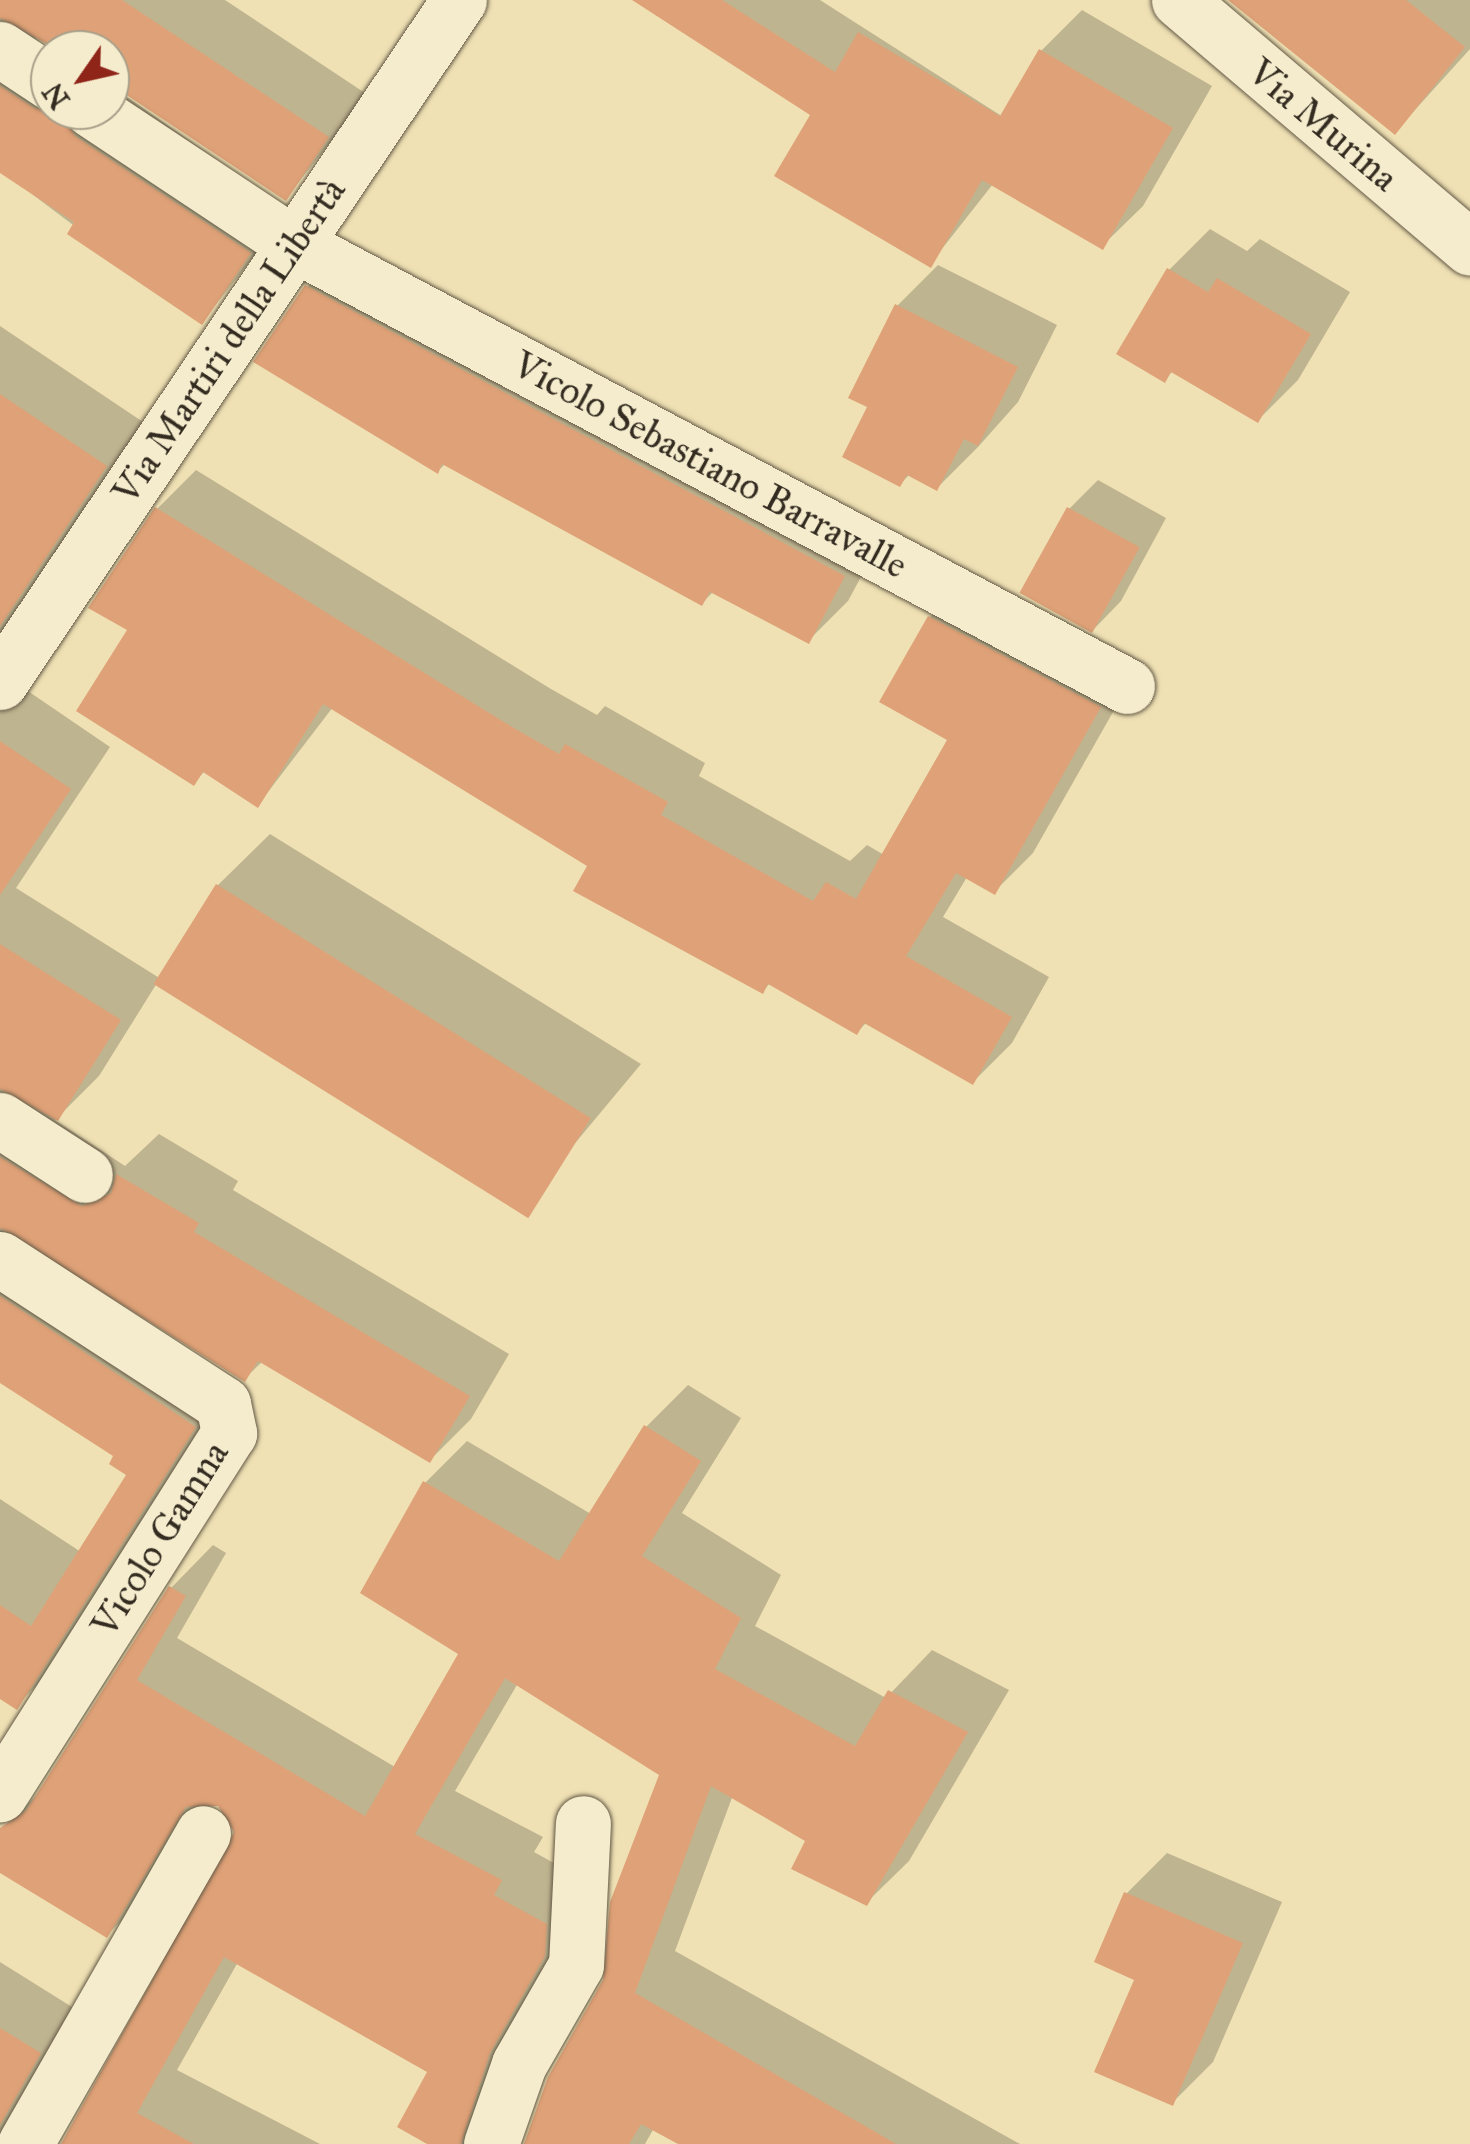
<!DOCTYPE html>
<html>
<head>
<meta charset="utf-8">
<style>
	body { margin:0 }
	#map { position:relative; width:1470px; height:2144px; overflow:hidden; background:#efe1b4; font-family:"IM FELL Great Primer",serif }
	div>[style] { position:absolute }
	.shadow>* { inset:0; background:#0003 }
	.building>* { inset:0; background:#dfa177; transform-origin:0 0 }
	.roads { filter:drop-shadow(0 0 2px #635946) drop-shadow(0 0 2px #635946) }
	.minor>* { height:55px; margin:-27.5px; padding:0 27.5px; transform-origin:27.5px; border-radius:27.5px; background:#f5ecce }
	span { translate:-50% -50%; white-space:nowrap; text-align:center; line-height:1.15; -webkit-text-stroke:8px #f5ecce; paint-order:stroke }
	.street-label { font-size:38px; color:#342c21 }
	.north { position:absolute; left:30px; top:30px; width:100px; height:100px; box-sizing:border-box; background:#f5ecce; border:2px solid #a89f89; border-radius:50%; rotate:236deg; font-size:28px; font-weight:700; line-height:40px; text-align:center; color:#342c21 }
	.north::after { content:''; display:block; margin:auto; width:35px; height:45px; background:#8f2418; clip-path:polygon(50% 0,100% 100%,50% 72%,0 100%) }
</style>
</head>
<body>
<div id="map">
	<div class="shadow">
		<div style="clip-path:polygon(0 0,225px 0,368px 95px,286px 198px,110px 81px,110px 50px,63px 50px,16px 19px,50px 52px,50px 110px,110px 110px,110px 85px,290px 211px,202px 322px,0 170px)"></div>
		<div style="clip-path:polygon(637px 0,820px 0,1022px 129px,1041px 51px,1082px 10px,1212px 86px,1143px 206px,1102px 246px,993px 184px,930px 264px,813px 114px)"></div>
		<div style="clip-path:polygon(1234px 0,1470px 0,1470px 49px,1395px 132px)"></div>
		<div style="clip-path:polygon(1210px 229px,1247px 251px,1260px 239px,1350px 292px,1298px 380px,1258px 420px,1174px 370px,1164px 380px,1169px 270px)"></div>
		<div style="clip-path:polygon(347px 247px,883px 536px,848px 601px,808px 641px,714px 591px,702px 603px,446px 463px,438px 471px,307px 287px)"></div>
		<div style="clip-path:polygon(938px 265px,1057px 325px,1018px 402px,978px 447px,937px 488px,910px 474px,900px 484px,870px 406px,897px 306px)"></div>
		<div style="clip-path:polygon(0 326px,146px 424px,0 647px)"></div>
		<div style="clip-path:polygon(196px 470px,551px 689px,597px 715px,605px 706px,705px 763px,699px 776px,850px 861px,867px 845px,884px 855px,951px 739px,930px 617px,969px 578px,1138px 668px,1033px 853px,994px 892px,967px 877px,943px 917px,1049px 977px,1012px 1043px,973px 1082px,867px 1022px,857px 1032px,771px 982px,763px 991px,590px 865px,333px 707px,258px 805px,205px 771px,194px 782px,130px 629px,157px 509px)"></div>
		<div style="clip-path:polygon(1098px 480px,1166px 518px,1121px 601px,1093px 630px,1023px 592px,1070px 508px)"></div>
		<div style="clip-path:polygon(0 672px,110px 747px,16px 888px,161px 979px,218px 885px,270px 834px,641px 1064px,521px 1208px,157px 983px,99px 1076px,55px 1120px,125px 1166px,159px 1134px,238px 1181px,233px 1190px,509px 1354px,471px 1419px,430px 1460px,263px 1361px,244px 1379px,16px 1229px,23px 1244px,235px 1385px,57px 1665px,16px 1706px,0 1696px,0 1499px,81px 1552px,130px 1474px,117px 1455px,0 1381px)"></div>
		<div style="clip-path:polygon(688px 1385px,741px 1418px,682px 1513px,781px 1575px,755px 1626px,886px 1698px,932px 1650px,1009px 1690px,909px 1861px,866px 1903px,809px 1840px,733px 1795px,675px 1951px,1020px 2144px,684px 2144px,654px 2128px,645px 2144px,527px 2144px,606px 1981px,662px 1774px,518px 1683px,455px 1791px,543px 1837px,534px 1852px,588px 1882px,480px 2144px,432px 2144px,430px 2071px,238px 1962px,177px 2070px,320px 2144px,64px 2144px,233px 1849px,233px 1817px,219px 1803px,203px 1804px,149px 1893px,107px 1935px,0 1870px,0 1833px,47px 1784px,171px 1588px,213px 1545px,226px 1553px,177px 1638px,395px 1767px,461px 1653px,425px 1483px,467px 1441px,591px 1514px,646px 1427px)"></div>
		<div style="clip-path:polygon(1167px 1853px,1282px 1902px,1213px 2062px,1172px 2103px,1137px 1979px,1126px 1894px)"></div>
		<div style="clip-path:polygon(0 1962px,80px 2012px,0 2143px)"></div>
	</div>
	<div class="building">
		<div style="clip-path:polygon(0 0,122px 0,329px 137px,286px 201px,110px 84px,110px 50px,58px 50px,0 18px)"></div>
		<div style="clip-path:polygon(632px 0,722px 0,835px 72px,858px 32px,1000px 116px,1039px 49px,1173px 128px,1103px 250px,982px 180px,931px 268px,774px 176px,810px 115px)"></div>
		<div style="clip-path:polygon(1228px 0,1406px 0,1465px 47px,1395px 135px)"></div>
		<div style="clip-path:polygon(0 86px,34px 108px,61px 111px,75px 136px,251px 253px,202px 325px,67px 234px,74px 222px,0 173px)"></div>
		<div style="clip-path:polygon(1167px 268px,1208px 292px,1217px 278px,1311px 334px,1258px 423px,1171px 372px,1165px 383px,1116px 354px)"></div>
		<div style="clip-path:polygon(305px 285px,845px 576px,809px 644px,710px 592px,702px 606px,442px 464px,438px 474px,253px 362px)"></div>
		<div style="clip-path:polygon(895px 304px,1018px 367px,978px 446px,964px 439px,937px 491px,907px 475px,900px 487px,842px 457px,867px 407px,848px 398px)"></div>
		<div style="clip-path:polygon(0 394px,107px 466px,0 626px)"></div>
		<div style="clip-path:polygon(155px 507px,512px 727px,559px 754px,565px 744px,668px 802px,661px 815px,813px 901px,826px 882px,856px 899px,947px 740px,879px 702px,928px 616px,1101px 707px,995px 895px,956px 873px,906px 956px,1012px 1017px,973px 1085px,864px 1023px,857px 1035px,768px 984px,763px 994px,573px 891px,587px 866px,323px 704px,258px 808px,203px 772px,194px 786px,76px 711px,127px 630px,88px 608px)"></div>
		<div style="left:1067px;top:507px;width:83px;height:98px;rotate:29deg"></div>
		<div style="clip-path:polygon(0 741px,71px 789px,0 895px)"></div>
		<div style="left:216px;top:884px;width:442px;height:118px;rotate:32deg"></div>
		<div style="clip-path:polygon(0 944px,121px 1020px,58px 1121px,0 1089px)"></div>
		<div style="clip-path:polygon(0 1157px,82px 1206px,111px 1193px,116px 1174px,199px 1223px,194px 1232px,470px 1396px,430px 1463px,258px 1361px,245px 1382px,0 1228px)"></div>
		<div style="clip-path:polygon(0 1296px,196px 1427px,17px 1710px,0 1699px,0 1605px,31px 1626px,126px 1475px,109px 1464px,113px 1456px,0 1383px)"></div>
		<div style="clip-path:polygon(644px 1425px,701px 1461px,642px 1556px,741px 1618px,715px 1669px,855px 1746px,888px 1690px,968px 1732px,867px 1906px,791px 1869px,805px 1841px,711px 1786px,635px 1993px,896px 2144px,678px 2144px,641px 2124px,629px 2144px,524px 2144px,548px 2077px,603px 1980px,610px 1902px,659px 1775px,505px 1678px,415px 1834px,502px 1880px,494px 1895px,547px 1924px,545px 1956px,490px 2053px,461px 2144px,427px 2144px,397px 2127px,427px 2072px,224px 1957px,137px 2113px,194px 2144px,61px 2144px,234px 1832px,218px 1806px,186px 1807px,107px 1938px,0 1873px,0 1828px,26px 1811px,169px 1586px,186px 1596px,137px 1680px,365px 1816px,458px 1654px,360px 1593px,423px 1481px,559px 1561px)"></div>
		<div style="clip-path:polygon(1124px 1892px,1243px 1943px,1173px 2106px,1094px 2072px,1134px 1980px,1094px 1962px)"></div>
		<div style="clip-path:polygon(0 2028px,41px 2053px,0 2125px)"></div>
	</div>
	<div class="roads">
		<div class="minor">
			<div style="left:1179px;top:0;width:382px;rotate:40.4deg"></div>
			<div style="left:0;top:49px;width:60px;rotate:33.4deg"></div>
			<div style="left:92px;top:110px;width:242px;rotate:33.6deg"></div>
			<div style="left:294px;top:244px;width:943px;rotate:27.95deg"></div>
			<div style="left:0;top:682px;width:822px;rotate:-56.06deg"></div>
			<div style="left:0;top:1120px;width:101px;rotate:32.9deg"></div>
			<div style="left:0;top:1259px;width:266px;rotate:33deg"></div>
			<div style="left:223px;top:1404px;width:30px;rotate:78deg"></div>
			<div style="left:229px;top:1433px;width:428px;rotate:122.4deg"></div>
			<div style="left:25px;top:2144px;width:358px;rotate:-60.2deg"></div>
			<div style="left:491px;top:2144px;width:85px;rotate:-70.7deg"></div>
			<div style="left:519px;top:2064px;width:114px;rotate:-60.1deg"></div>
			<div style="left:576px;top:1965px;width:142px;rotate:-87.2deg"></div>
		</div>
	</div>
	<div class="street-label">
		<span style="left:1323px;top:125px;rotate:40deg">Via Murina</span>
		<span style="left:229px;top:341px;rotate:-56deg">Via Martiri della Libertà</span>
		<span style="left:710px;top:465px;rotate:28deg">Vicolo Sebastiano Barravalle</span>
		<span style="left:160px;top:1539px;rotate:-58deg">Vicolo Gamna</span>
	</div>
	<div class="north">N</div>
</div>
</body>
</html>
